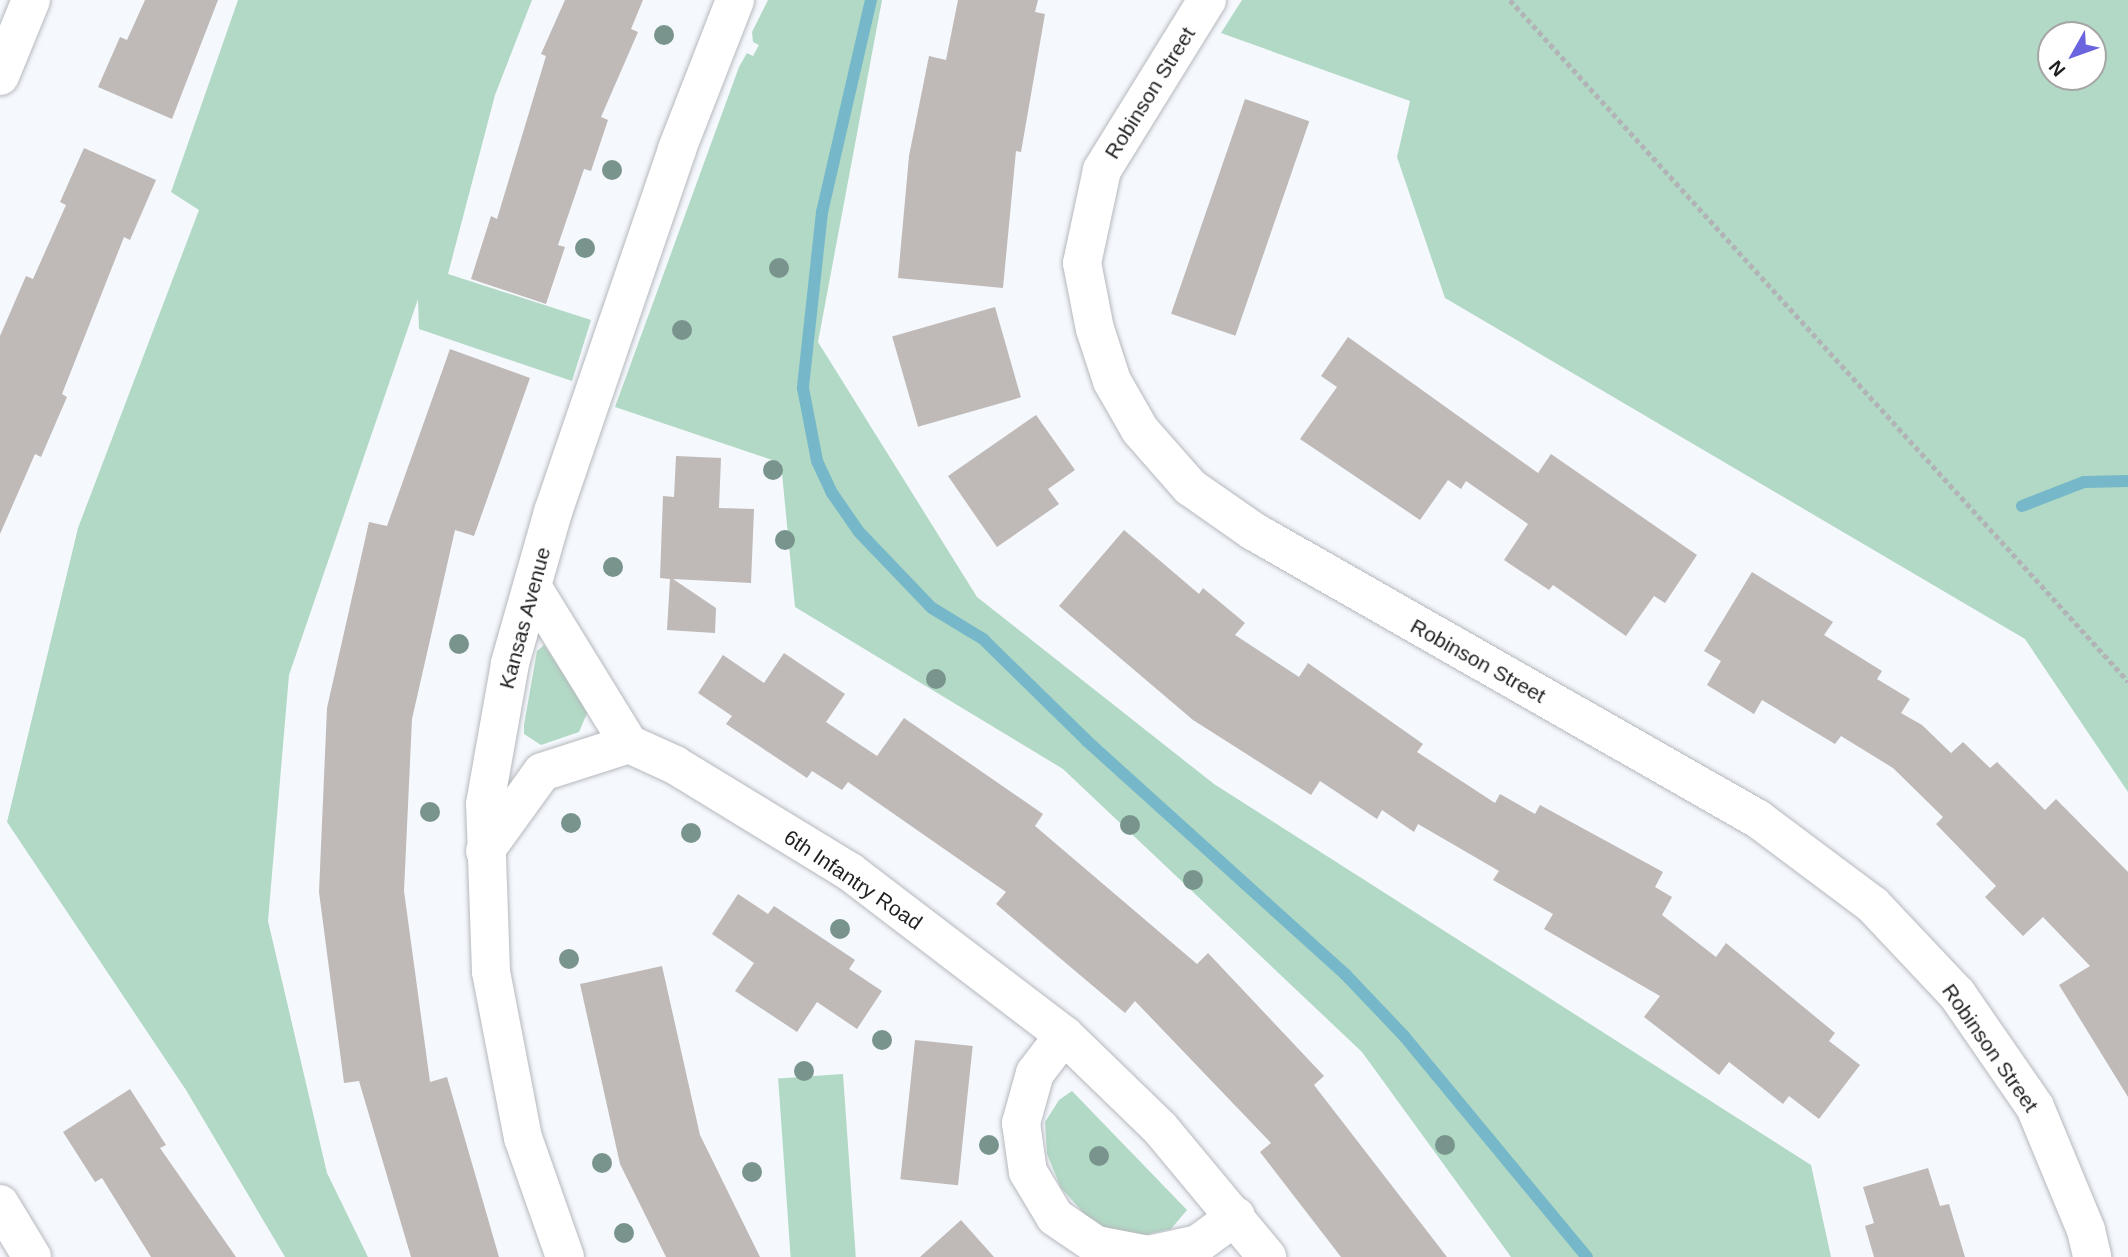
<!DOCTYPE html>
<html>
<head>
<meta charset="utf-8">
<style>
	body { margin:0 }
	#map { position:relative; width:2128px; height:1257px; overflow:hidden; background:#f5f8fd; font-family:Arial,sans-serif }
	div>[style] { position:absolute }
	.green>* { inset:0; background:#b2d9c5; transform-origin:0 0 }
	.stream>* { height:12px; margin:-6px; padding:0 6px; transform-origin:6px; border-radius:6px; background:#76b8c9 }
	.building>* { inset:0; background:#bfb9b7; transform-origin:0 0 }
	.path>* { height:4.5px; margin-top:-2.25px; transform-origin:0; background:repeating-linear-gradient(90deg,#b1b3b7 0 5px,transparent 0 8.5px) }
	.roads { filter:drop-shadow(0 0 2px #b5b8bd) drop-shadow(0 0 2px #b5b8bd) }
	.street>* { height:38px; margin:-19px; padding:0 19px; transform-origin:19px; border-radius:19px; background:#fff }
	.trees>* { width:20px; height:20px; margin:-10px; border-radius:50%; background:#79948c }
	span { translate:-50% -50%; white-space:nowrap; text-align:center; line-height:1.15; -webkit-text-stroke:6px #fff; paint-order:stroke }
	.street-label { font-size:21px; color:#1e1f21 }
	.north { position:absolute; left:2037px; top:21px; width:70px; height:70px; box-sizing:border-box; background:#fff; border:2px solid #a5a5a6; border-radius:50%; rotate:230deg; font-size:19px; font-weight:700; line-height:28px; text-align:center; color:#1e1f21 }
	.north::after { content:''; display:block; margin:auto; width:24px; height:32px; background:#6a65df; clip-path:polygon(50% 0,100% 100%,50% 72%,0 100%) }
</style>
</head>
<body>
<div id="map">
	<div class="green">
		<div style="clip-path:polygon(238px 0,532px 0,495px 95px,448px 274px,591px 320px,572px 381px,419px 329px,418px 299px,289px 675px,268px 921px,327px 1173px,368px 1257px,285px 1257px,186px 1090px,7px 822px,78px 528px,199px 210px,171px 192px)"></div>
		<div style="clip-path:polygon(768px 0,882px 0,818px 342px,977px 597px,1214px 784px,1811px 1165px,1831px 1257px,1511px 1257px,1362px 1052px,1063px 769px,795px 607px,781px 463px,615px 407px,739px 67px,747px 53px,753px 56px,759px 45px,753px 42px,752px 32px)"></div>
		<div style="clip-path:polygon(evenodd,1242px 0,2128px 0,2128px 792px,2025px 639px,1445px 298px,1397px 157px,1410px 101px,1221px 33px,1242px 0,2051px 35px,2093px 35px,2093px 77px,2051px 77px,2051px 35px)"></div>
		<div style="clip-path:polygon(544px 645px,588px 711px,579px 732px,541px 745px,524px 734px,524px 725px,537px 651px)"></div>
		<div style="left:843px;top:1074px;width:184px;height:65px;rotate:86deg"></div>
		<div style="clip-path:polygon(1072px 1091px,1187px 1210px,1171px 1229px,1135px 1237px,1104px 1228px,1090px 1220px,1061px 1188px,1047px 1154px,1045px 1122px,1059px 1100px)"></div>
	</div>
	<div class="stream">
		<div style="left:871px;top:0;width:218px;rotate:103deg"></div>
		<div style="left:822px;top:212px;width:177px;rotate:96.2deg"></div>
		<div style="left:803px;top:388px;width:74px;rotate:79.1deg"></div>
		<div style="left:817px;top:461px;width:35px;rotate:65deg"></div>
		<div style="left:832px;top:493px;width:47px;rotate:55.3deg"></div>
		<div style="left:859px;top:532px;width:105px;rotate:46.2deg"></div>
		<div style="left:932px;top:608px;width:60px;rotate:31.3deg"></div>
		<div style="left:983px;top:639px;width:146px;rotate:44.4deg"></div>
		<div style="left:1087px;top:741px;width:348px;rotate:42.1deg"></div>
		<div style="left:1345px;top:974px;width:86px;rotate:46.4deg"></div>
		<div style="left:1404px;top:1036px;width:287px;rotate:50.4deg"></div>
		<div style="left:2022px;top:506px;width:66px;rotate:-21.2deg"></div>
		<div style="left:2084px;top:482px;width:44px;rotate:-1.3deg"></div>
	</div>
	<div class="building">
		<div style="clip-path:polygon(145px 0,218px 0,172px 119px,98px 87px,120px 37px,127px 40px)"></div>
		<div style="clip-path:polygon(565px 0,643px 0,631px 29px,638px 32px,601px 117px,608px 120px,591px 171px,584px 169px,558px 245px,565px 247px,546px 304px,471px 279px,491px 216px,497px 219px,546px 56px,541px 54px)"></div>
		<div style="clip-path:polygon(958px 0,1038px 0,1035px 12px,1045px 14px,1021px 152px,1016px 151px,1003px 288px,898px 278px,909px 156px,929px 56px,946px 60px)"></div>
		<div style="left:1245px;top:99px;width:68px;height:227px;rotate:19deg"></div>
		<div style="clip-path:polygon(84px 148px,156px 180px,130px 240px,124px 237px,62px 394px,67px 397px,41px 457px,35px 454px,0 534px,0 336px,26px 276px,33px 279px,66px 205px,60px 202px)"></div>
		<div style="left:995px;top:307px;width:94px;height:107px;rotate:74deg"></div>
		<div style="clip-path:polygon(1348px 337px,1538px 473px,1551px 454px,1697px 555px,1665px 603px,1654px 596px,1626px 636px,1553px 585px,1549px 590px,1504px 560px,1528px 524px,1466px 481px,1461px 489px,1448px 480px,1420px 520px,1300px 439px,1337px 387px,1321px 376px)"></div>
		<div style="clip-path:polygon(450px 349px,530px 378px,474px 536px,455px 530px,412px 719px,404px 891px,430px 1082px,447px 1077px,499px 1257px,411px 1257px,359px 1081px,344px 1083px,319px 892px,327px 708px,369px 522px,387px 526px)"></div>
		<div style="clip-path:polygon(1036px 415px,1075px 470px,1048px 489px,1059px 504px,997px 547px,948px 476px)"></div>
		<div style="clip-path:polygon(676px 456px,721px 458px,719px 508px,754px 509px,751px 583px,673px 579px,716px 608px,715px 633px,667px 630px,670px 579px,660px 578px,663px 496px,674px 497px)"></div>
		<div style="clip-path:polygon(1124px 530px,1199px 594px,1203px 588px,1245px 623px,1235px 635px,1299px 677px,1308px 663px,1423px 744px,1417px 752px,1495px 803px,1500px 794px,1535px 814px,1540px 805px,1663px 872px,1655px 887px,1672px 897px,1662px 915px,1716px 957px,1726px 943px,1835px 1033px,1829px 1041px,1860px 1065px,1819px 1119px,1789px 1096px,1783px 1104px,1729px 1062px,1719px 1075px,1644px 1017px,1660px 996px,1544px 929px,1553px 914px,1493px 880px,1499px 871px,1418px 824px,1414px 832px,1382px 810px,1377px 819px,1320px 781px,1311px 795px,1193px 720px,1059px 606px)"></div>
		<div style="clip-path:polygon(1752px 572px,1833px 622px,1824px 635px,1882px 671px,1877px 679px,1910px 699px,1901px 713px,1922px 725px,1951px 753px,1963px 742px,1990px 768px,1997px 762px,2045px 810px,2056px 799px,2128px 872px,2128px 1097px,2059px 985px,2090px 966px,2043px 917px,2023px 936px,1985px 897px,1996px 886px,1936px 824px,1943px 817px,1893px 768px,1841px 736px,1835px 744px,1762px 700px,1754px 714px,1707px 685px,1721px 661px,1704px 651px)"></div>
		<div style="clip-path:polygon(784px 653px,845px 694px,826px 722px,877px 756px,904px 718px,1043px 814px,1035px 826px,1197px 964px,1208px 953px,1324px 1076px,1314px 1085px,1447px 1257px,1341px 1257px,1260px 1152px,1271px 1143px,1135px 1001px,1125px 1013px,996px 904px,1006px 892px,848px 782px,842px 790px,812px 771px,807px 778px,726px 724px,732px 716px,698px 693px,723px 655px,764px 683px)"></div>
		<div style="clip-path:polygon(738px 894px,768px 914px,774px 906px,855px 960px,849px 969px,882px 991px,857px 1029px,817px 1002px,797px 1032px,735px 991px,754px 963px,712px 934px)"></div>
		<div style="clip-path:polygon(662px 966px,700px 1135px,760px 1257px,666px 1257px,620px 1164px,580px 984px)"></div>
		<div style="left:915px;top:1040px;width:58px;height:140px;rotate:6deg"></div>
		<div style="clip-path:polygon(130px 1089px,166px 1145px,160px 1148px,236px 1257px,151px 1257px,102px 1178px,95px 1182px,63px 1132px)"></div>
		<div style="clip-path:polygon(1928px 1168px,1940px 1206px,1949px 1204px,1965px 1257px,1874px 1257px,1865px 1226px,1874px 1223px,1863px 1187px)"></div>
		<div style="clip-path:polygon(961px 1220px,994px 1257px,920px 1257px)"></div>
	</div>
	<div class="path">
		<div style="left:1510px;top:0;width:920px;rotate:47.78deg"></div>
	</div>
	<div class="roads">
		<div class="street">
			<div style="left:1207px;top:0;width:200px;rotate:121.7deg"></div>
			<div style="left:1102px;top:170px;width:95px;rotate:102.1deg"></div>
			<div style="left:1082px;top:263px;width:67px;rotate:78.9deg"></div>
			<div style="left:1095px;top:329px;width:55px;rotate:71.9deg"></div>
			<div style="left:1112px;top:381px;width:56px;rotate:60.3deg"></div>
			<div style="left:1140px;top:430px;width:76px;rotate:48.7deg"></div>
			<div style="left:1190px;top:487px;width:77px;rotate:34.9deg"></div>
			<div style="left:1253px;top:531px;width:581px;rotate:29.7deg"></div>
			<div style="left:1758px;top:819px;width:144px;rotate:36.8deg"></div>
			<div style="left:1873px;top:905px;width:122px;rotate:46.7deg"></div>
			<div style="left:1957px;top:994px;width:137px;rotate:55.4deg"></div>
			<div style="left:2035px;top:1107px;width:133px;rotate:67.5deg"></div>
			<div style="left:2086px;top:1230px;width:28px;rotate:77deg"></div>
			<div style="left:0;top:76px;width:82px;rotate:-67.8deg"></div>
			<div style="left:533px;top:588px;width:183px;rotate:58.4deg"></div>
			<div style="left:629px;top:744px;width:51px;rotate:24.5deg"></div>
			<div style="left:675px;top:765px;width:205px;rotate:31.4deg"></div>
			<div style="left:850px;top:872px;width:269px;rotate:37.3deg"></div>
			<div style="left:1064px;top:1035px;width:134px;rotate:44.1deg"></div>
			<div style="left:1160px;top:1128px;width:168px;rotate:50.3deg"></div>
			<div style="left:485px;top:851px;width:97px;rotate:-54.2deg"></div>
			<div style="left:542px;top:772px;width:91px;rotate:-17.8deg"></div>
			<div style="left:1064px;top:1035px;width:48px;rotate:127.3deg"></div>
			<div style="left:1035px;top:1073px;width:52px;rotate:105.6deg"></div>
			<div style="left:1021px;top:1123px;width:49px;rotate:81.9deg"></div>
			<div style="left:1028px;top:1172px;width:52px;rotate:59deg"></div>
			<div style="left:1055px;top:1217px;width:50px;rotate:34.3deg"></div>
			<div style="left:1096px;top:1245px;width:53px;rotate:10.9deg"></div>
			<div style="left:1148px;top:1255px;width:51px;rotate:-12.4deg"></div>
			<div style="left:1198px;top:1244px;width:47px;rotate:-36.4deg"></div>
			<div style="left:0;top:1204px;width:62px;rotate:58.9deg"></div>
			<div style="left:565px;top:1257px;width:126px;rotate:-109.4deg"></div>
			<div style="left:523px;top:1138px;width:169px;rotate:-100.9deg"></div>
			<div style="left:491px;top:972px;width:168px;rotate:-92deg"></div>
			<div style="left:485px;top:804px;width:143px;rotate:-79.9deg"></div>
			<div style="left:510px;top:663px;width:157px;rotate:-74.1deg"></div>
			<div style="left:553px;top:512px;width:384px;rotate:-71.1deg"></div>
			<div style="left:677px;top:149px;width:160px;rotate:-68.7deg"></div>
		</div>
	</div>
	<div class="trees">
		<div style="left:664px;top:35px"></div>
		<div style="left:612px;top:170px"></div>
		<div style="left:585px;top:248px"></div>
		<div style="left:779px;top:268px"></div>
		<div style="left:682px;top:330px"></div>
		<div style="left:773px;top:470px"></div>
		<div style="left:785px;top:540px"></div>
		<div style="left:613px;top:567px"></div>
		<div style="left:459px;top:644px"></div>
		<div style="left:936px;top:679px"></div>
		<div style="left:430px;top:812px"></div>
		<div style="left:571px;top:823px"></div>
		<div style="left:1130px;top:825px"></div>
		<div style="left:691px;top:833px"></div>
		<div style="left:1193px;top:880px"></div>
		<div style="left:840px;top:929px"></div>
		<div style="left:569px;top:959px"></div>
		<div style="left:882px;top:1040px"></div>
		<div style="left:804px;top:1071px"></div>
		<div style="left:989px;top:1145px"></div>
		<div style="left:1445px;top:1145px"></div>
		<div style="left:1099px;top:1156px"></div>
		<div style="left:602px;top:1163px"></div>
		<div style="left:752px;top:1172px"></div>
		<div style="left:624px;top:1233px"></div>
	</div>
	<div class="street-label">
		<span style="left:1150px;top:93px;rotate:-58deg">Robinson Street</span>
		<span style="left:525px;top:618px;rotate:-75deg">Kansas Avenue</span>
		<span style="left:1478px;top:661px;rotate:29deg">Robinson Street</span>
		<span style="left:853px;top:880px;rotate:34deg">6th Infantry Road</span>
		<span style="left:1990px;top:1048px;rotate:55deg">Robinson Street</span>
	</div>
	<div class="north">N</div>
</div>
</body>
</html>
